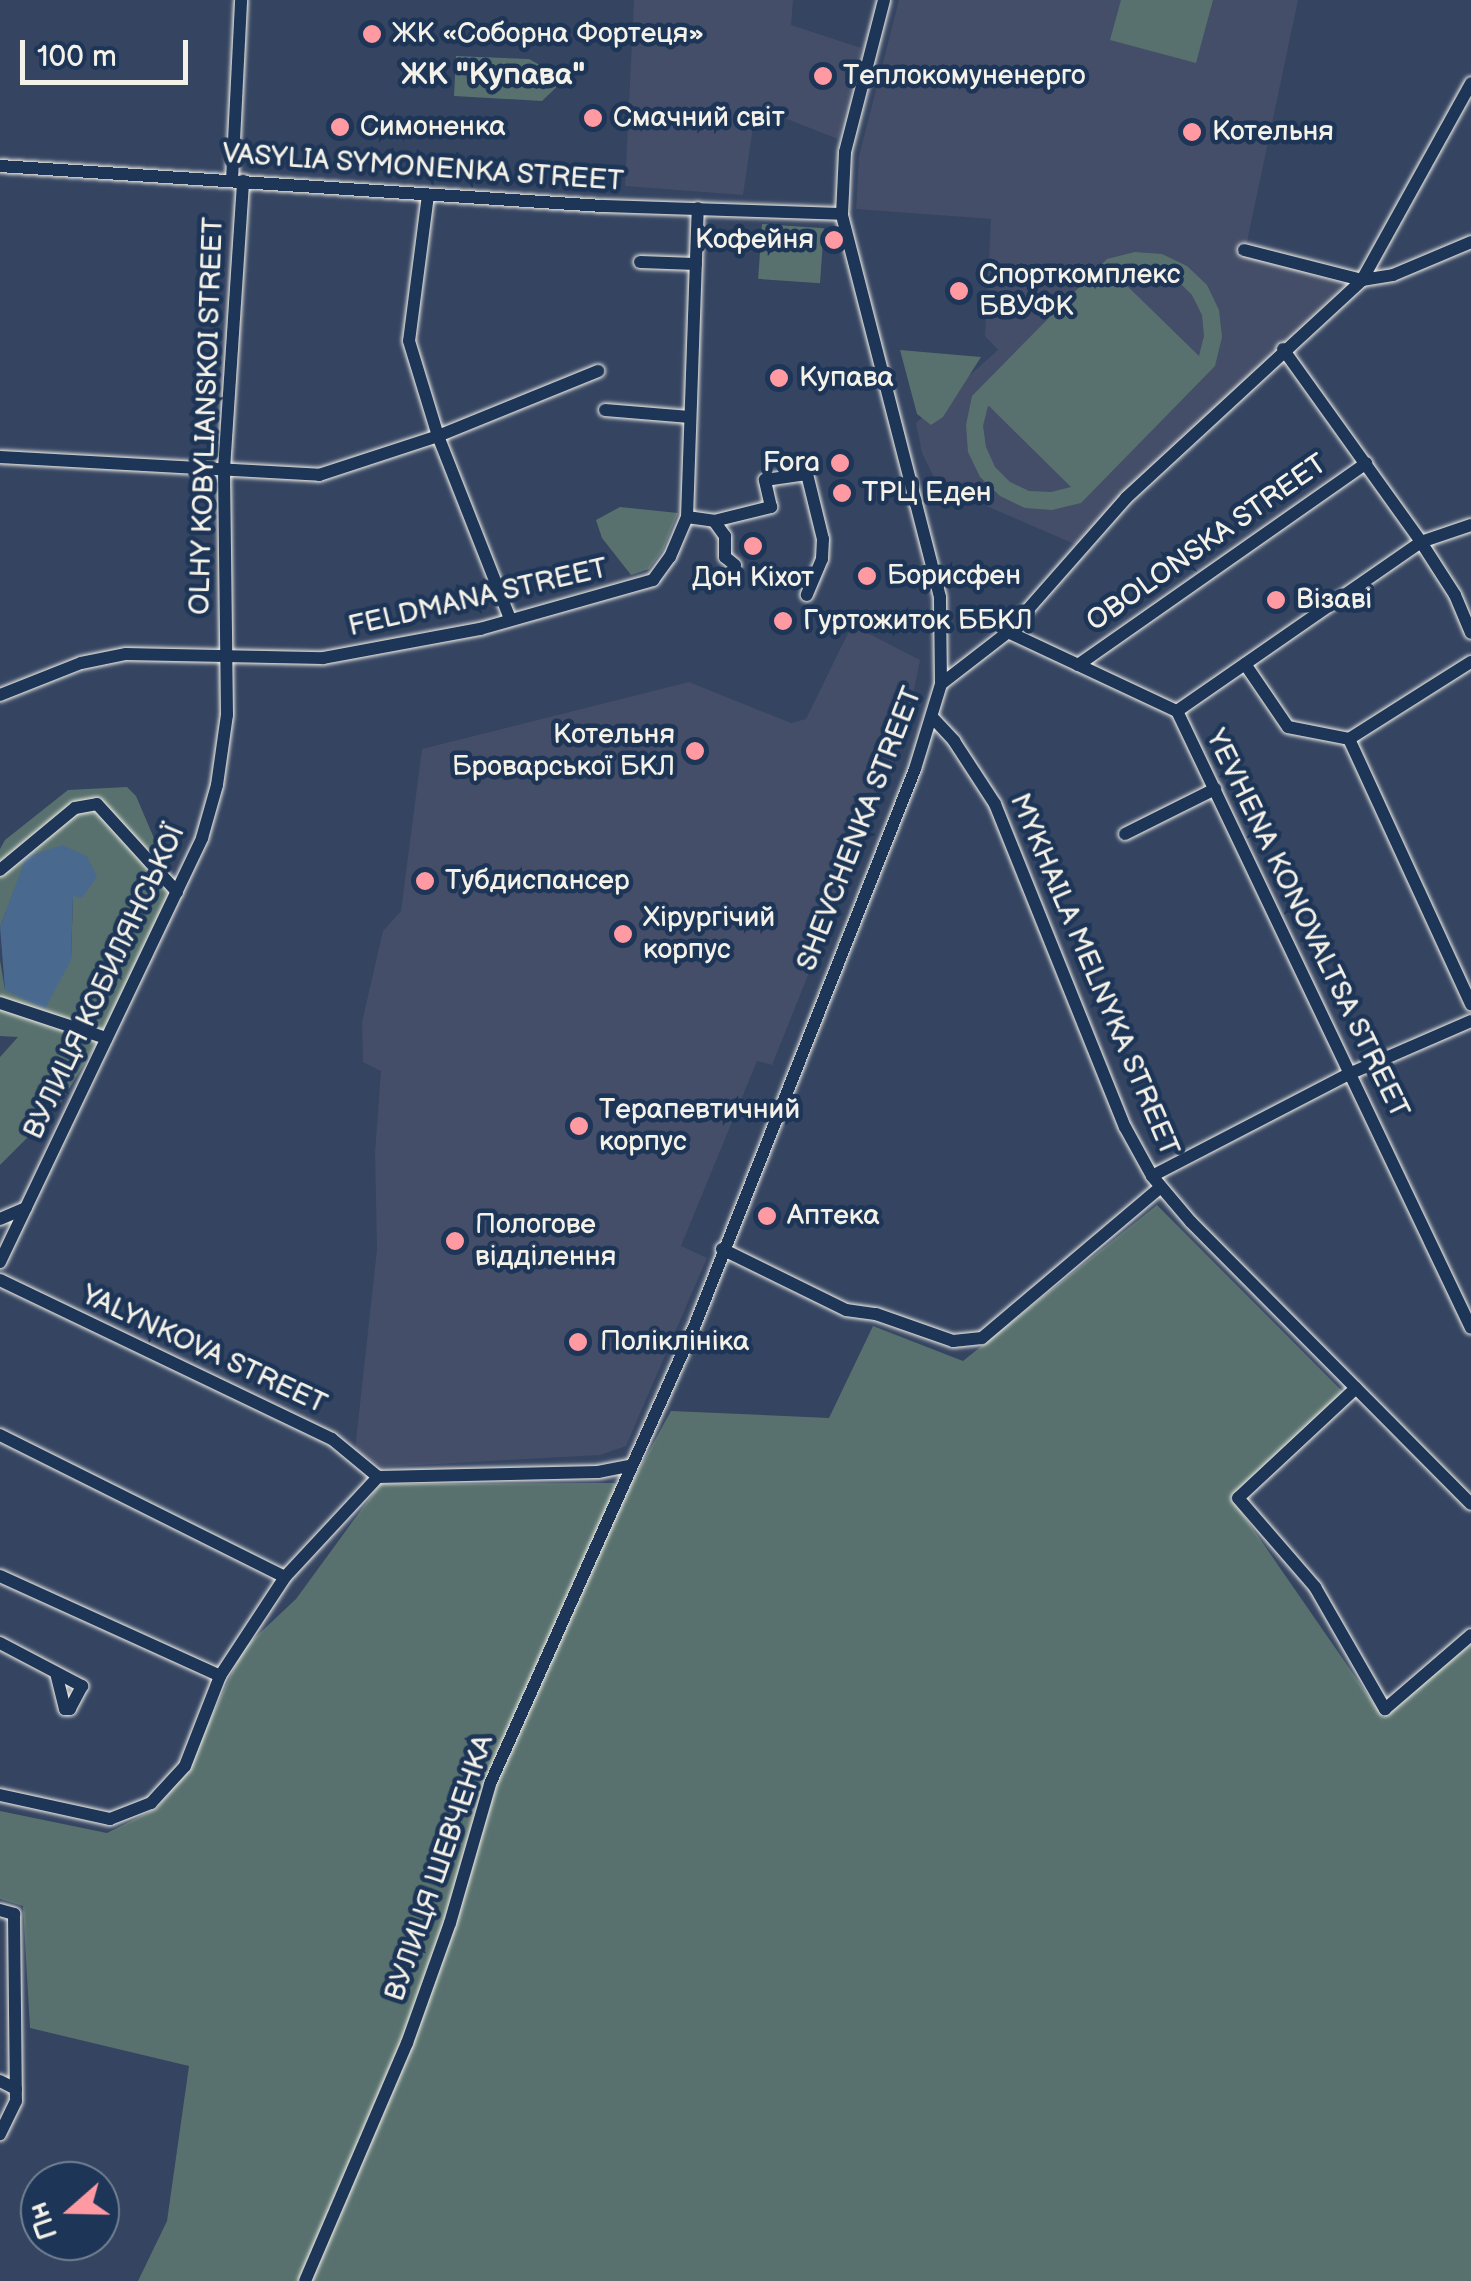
<!DOCTYPE html>
<html>
<head>
<meta charset="utf-8">
<style>
	body { margin:0 }
	#map { position:relative; width:1471px; height:2281px; overflow:hidden; background:#344461; font-family:"Balsamiq Sans",sans-serif }
	div>[style] { position:absolute }
	.built>* { inset:0; background:#444e68 }
	.green>* { inset:0; background:#58716e; transform-origin:0 0 }
	.water>* { inset:0; background:#4a698f }
	.roads { filter:drop-shadow(0 0 2px #f4f1e8) drop-shadow(0 0 2px #f4f1e8) }
	.minor>* { height:12px; margin:-6px; padding:0 6px; transform-origin:6px; border-radius:6px; background:#1d3557 }
	.dots>* { width:28px; height:28px; translate:-50% -50%; box-sizing:border-box; border:5px solid #1d3557; border-radius:50% }
	span { translate:-50% -50%; white-space:nowrap; text-align:center; line-height:1.15; -webkit-text-stroke:9px #1d3557; paint-order:stroke }
	.poi-label { font-size:28px; color:#f4f1e8 }
	.left { translate:0 -50%; text-align:left }
	.right { translate:-100% -50%; text-align:right }
	.street-label { font-size:28px; color:#f4f1e8 }
	.neighbourhood-label { font-size:30px; color:#f4f1e8; font-weight:700 }
	.north { position:absolute; left:20px; top:2161px; width:100px; height:100px; box-sizing:border-box; background:#1d3557; border:2px solid #738091; border-radius:50%; rotate:250deg; font-size:28px; font-weight:700; line-height:40px; text-align:center; color:#f4f1e8 }
	.north::after { content:''; display:block; margin:auto; width:35px; height:45px; background:#ff9aa2; clip-path:polygon(50% 0,100% 100%,50% 72%,0 100%) }
	.scale { position:absolute; left:20px; top:40px; width:168px; height:45px; box-sizing:border-box; border:5px solid #f4f1e8; border-top:0; padding-left:12px; font-size:30px; line-height:35px; white-space:nowrap; color:#f4f1e8; -webkit-text-stroke:8px #1d3557; paint-order:stroke }
</style>
</head>
<body>
<div id="map">
	<div class="built">
		<div style="clip-path:polygon(634px 0,793px 0,791px 25px,861px 48px,838px 139px,756px 107px,743px 195px,625px 186px)"></div>
		<div style="clip-path:polygon(899px 0,1298px 0,1244px 256px,1347px 284px,1079px 546px,938px 485px,922px 453px,916px 423px,998px 350px,985px 336px,991px 219px,856px 209px,859px 156px)"></div>
		<div style="clip-path:polygon(852px 625px,920px 660px,906px 731px,772px 1065px,757px 1061px,681px 1246px,707px 1258px,626px 1446px,600px 1455px,382px 1467px,355px 1450px,377px 1249px,375px 1153px,381px 1071px,363px 1062px,362px 1022px,383px 931px,401px 911px,422px 749px,689px 682px,791px 723px,806px 719px)"></div>
	</div>
	<div class="green">
		<div style="clip-path:polygon(1121px 0,1213px 0,1196px 63px,1110px 40px)"></div>
		<div style="clip-path:polygon(456px 56px,529px 59px,565px 79px,542px 101px,454px 96px)"></div>
		<div style="left:762px;top:224px;width:62px;height:55px;rotate:4deg"></div>
		<div style="clip-path:polygon(evenodd,1135px 252px,1162px 254px,1187px 266px,1207px 285px,1219px 310px,1222px 337px,1215px 366px,1081px 503px,1052px 510px,1025px 508px,1000px 496px,980px 477px,968px 452px,966px 425px,972px 396px,1107px 259px,1135px 252px,1137px 270px,1158px 271px,1177px 280px,1192px 295px,1202px 315px,1204px 336px,1199px 356px,1117px 276px,1137px 270px,1135px 252px,988px 406px,989px 406px,1071px 487px,1051px 492px,1029px 491px,1010px 482px,995px 467px,986px 447px,983px 426px,988px 406px)"></div>
		<div style="clip-path:polygon(900px 350px,981px 357px,943px 417px,931px 425px,917px 414px)"></div>
		<div style="clip-path:polygon(620px 507px,678px 513px,663px 550px,649px 569px,631px 575px,602px 538px,596px 520px)"></div>
		<div style="clip-path:polygon(127px 787px,136px 796px,177px 892px,132px 988px,57px 1108px,0 1165px,0 1057px,18px 1037px,0 1036px,0 960px,5px 990px,71px 959px,73px 896px,27px 857px,0 927px,0 849px,5px 840px,68px 790px)"></div>
		<div style="clip-path:polygon(1157px 1205px,1344px 1393px,1233px 1500px,1383px 1717px,1471px 1644px,1471px 2281px,138px 2281px,167px 2221px,189px 2066px,30px 2028px,23px 1906px,0 1899px,0 1811px,107px 1833px,157px 1808px,187px 1770px,243px 1649px,296px 1599px,380px 1484px,614px 1483px,627px 1491px,671px 1411px,829px 1418px,873px 1326px,963px 1361px)"></div>
	</div>
	<div class="water">
		<div style="clip-path:polygon(62px 845px,87px 856px,97px 877px,82px 898px,73px 896px,71px 960px,45px 1009px,5px 990px,0 927px,26px 857px)"></div>
	</div>
	<div class="roads">
		<div class="minor">
			<div style="left:0;top:166px;width:604px;rotate:3.8deg"></div>
			<div style="left:603px;top:206px;width:239px;rotate:1.9deg"></div>
			<div style="left:232px;top:180px;width:180px;rotate:-87.1deg"></div>
			<div style="left:428px;top:195px;width:147px;rotate:97.4deg"></div>
			<div style="left:409px;top:341px;width:99px;rotate:73deg"></div>
			<div style="left:438px;top:436px;width:197px;rotate:68.5deg"></div>
			<div style="left:1244px;top:250px;width:122px;rotate:14.3deg"></div>
			<div style="left:1362px;top:280px;width:225px;rotate:-61deg"></div>
			<div style="left:640px;top:262px;width:56px;rotate:2deg"></div>
			<div style="left:1283px;top:349px;width:237px;rotate:54.4deg"></div>
			<div style="left:1421px;top:542px;width:63px;rotate:57.3deg"></div>
			<div style="left:1455px;top:595px;width:41px;rotate:67.2deg"></div>
			<div style="left:605px;top:410px;width:85px;rotate:4.7deg"></div>
			<div style="left:0;top:457px;width:320px;rotate:3.2deg"></div>
			<div style="left:319px;top:475px;width:125px;rotate:-18.1deg"></div>
			<div style="left:438px;top:436px;width:173px;rotate:-22.1deg"></div>
			<div style="left:687px;top:517px;width:27px;rotate:8deg"></div>
			<div style="left:714px;top:521px;width:19px;rotate:54deg"></div>
			<div style="left:725px;top:536px;width:21px;rotate:90deg"></div>
			<div style="left:725px;top:557px;width:13px;rotate:39deg"></div>
			<div style="left:714px;top:521px;width:59px;rotate:-13.8deg"></div>
			<div style="left:771px;top:507px;width:28px;rotate:-103deg"></div>
			<div style="left:765px;top:480px;width:42px;rotate:-8.1deg"></div>
			<div style="left:807px;top:474px;width:67px;rotate:76.2deg"></div>
			<div style="left:823px;top:539px;width:20px;rotate:93deg"></div>
			<div style="left:822px;top:559px;width:39px;rotate:113deg"></div>
			<div style="left:1008px;top:632px;width:187px;rotate:25.1deg"></div>
			<div style="left:1177px;top:711px;width:683px;rotate:64.52deg"></div>
			<div style="left:1245px;top:664px;width:76px;rotate:55.7deg"></div>
			<div style="left:1288px;top:727px;width:62px;rotate:11.1deg"></div>
			<div style="left:1349px;top:739px;width:144px;rotate:-32.3deg"></div>
			<div style="left:1078px;top:665px;width:352px;rotate:-35deg"></div>
			<div style="left:941px;top:684px;width:85px;rotate:-37.8deg"></div>
			<div style="left:1008px;top:632px;width:179px;rotate:-48.6deg"></div>
			<div style="left:1126px;top:498px;width:321px;rotate:-42.7deg"></div>
			<div style="left:1362px;top:280px;width:31px;rotate:-9deg"></div>
			<div style="left:1393px;top:275px;width:85px;rotate:-22.9deg"></div>
			<div style="left:0;top:695px;width:87px;rotate:-21.6deg"></div>
			<div style="left:81px;top:663px;width:46px;rotate:-11.3deg"></div>
			<div style="left:126px;top:654px;width:197px;rotate:1.2deg"></div>
			<div style="left:323px;top:658px;width:160px;rotate:-10.5deg"></div>
			<div style="left:480px;top:629px;width:180px;rotate:-15.8deg"></div>
			<div style="left:653px;top:580px;width:29px;rotate:-54deg"></div>
			<div style="left:670px;top:557px;width:43px;rotate:-67deg"></div>
			<div style="left:687px;top:517px;width:309px;rotate:-88deg"></div>
			<div style="left:1177px;top:711px;width:297px;rotate:-34.7deg"></div>
			<div style="left:1421px;top:542px;width:53px;rotate:-18.8deg"></div>
			<div style="left:932px;top:717px;width:33px;rotate:47deg"></div>
			<div style="left:954px;top:741px;width:75px;rotate:56.9deg"></div>
			<div style="left:995px;top:804px;width:348px;rotate:68.1deg"></div>
			<div style="left:1125px;top:1127px;width:56px;rotate:61.1deg"></div>
			<div style="left:1152px;top:1176px;width:60px;rotate:49.7deg"></div>
			<div style="left:1191px;top:1222px;width:397px;rotate:45.2deg"></div>
			<div style="left:1349px;top:739px;width:292px;rotate:65.3deg"></div>
			<div style="left:1125px;top:834px;width:101px;rotate:-26.6deg"></div>
			<div style="left:0;top:870px;width:97px;rotate:-39.6deg"></div>
			<div style="left:75px;top:808px;width:22px;rotate:-10deg"></div>
			<div style="left:97px;top:804px;width:119px;rotate:47.7deg"></div>
			<div style="left:0;top:1003px;width:112px;rotate:18.3deg"></div>
			<div style="left:1152px;top:1176px;width:224px;rotate:-27.4deg"></div>
			<div style="left:1351px;top:1073px;width:131px;rotate:-23.4deg"></div>
			<div style="left:0;top:1219px;width:28px;rotate:-23deg"></div>
			<div style="left:722px;top:1249px;width:138px;rotate:26.2deg"></div>
			<div style="left:846px;top:1310px;width:30px;rotate:8deg"></div>
			<div style="left:876px;top:1314px;width:82px;rotate:19.3deg"></div>
			<div style="left:953px;top:1341px;width:29px;rotate:-6deg"></div>
			<div style="left:982px;top:1338px;width:234px;rotate:-40.2deg"></div>
			<div style="left:0;top:1262px;width:470px;rotate:-64.5deg"></div>
			<div style="left:202px;top:838px;width:55px;rotate:-74.2deg"></div>
			<div style="left:217px;top:785px;width:71px;rotate:-81.9deg"></div>
			<div style="left:227px;top:715px;width:246px;rotate:-90.7deg"></div>
			<div style="left:224px;top:469px;width:289px;rotate:-86.2deg"></div>
			<div style="left:0;top:1280px;width:368px;rotate:25.6deg"></div>
			<div style="left:332px;top:1439px;width:60px;rotate:39.6deg"></div>
			<div style="left:1356px;top:1388px;width:161px;rotate:137deg"></div>
			<div style="left:1238px;top:1498px;width:118px;rotate:49.1deg"></div>
			<div style="left:1315px;top:1587px;width:141px;rotate:60.2deg"></div>
			<div style="left:1385px;top:1709px;width:113px;rotate:-40.7deg"></div>
			<div style="left:0;top:1435px;width:318px;rotate:26.5deg"></div>
			<div style="left:378px;top:1477px;width:220px;rotate:-1.3deg"></div>
			<div style="left:598px;top:1472px;width:33px;rotate:-11deg"></div>
			<div style="left:0;top:1576px;width:242px;rotate:24.4deg"></div>
			<div style="left:0;top:1643px;width:93px;rotate:27.7deg"></div>
			<div style="left:82px;top:1686px;width:26px;rotate:118deg"></div>
			<div style="left:70px;top:1709px;width:5px;rotate:180deg"></div>
			<div style="left:65px;top:1709px;width:37px;rotate:-104deg"></div>
			<div style="left:0;top:1795px;width:113px;rotate:12.3deg"></div>
			<div style="left:110px;top:1819px;width:44px;rotate:-21.3deg"></div>
			<div style="left:151px;top:1803px;width:50px;rotate:-47.4deg"></div>
			<div style="left:185px;top:1766px;width:97px;rotate:-68.7deg"></div>
			<div style="left:220px;top:1676px;width:118px;rotate:-56.7deg"></div>
			<div style="left:285px;top:1577px;width:137px;rotate:-47.1deg"></div>
			<div style="left:0;top:1910px;width:15px;rotate:16deg"></div>
			<div style="left:14px;top:1914px;width:187px;rotate:89.4deg"></div>
			<div style="left:16px;top:2101px;width:37px;rotate:116deg"></div>
			<div style="left:0;top:2081px;width:18px;rotate:27deg"></div>
			<div style="left:305px;top:2281px;width:259px;rotate:-66.8deg"></div>
			<div style="left:407px;top:2043px;width:127px;rotate:-70.3deg"></div>
			<div style="left:450px;top:1923px;width:145px;rotate:-73.9deg"></div>
			<div style="left:490px;top:1784px;width:503px;rotate:-65.93deg"></div>
			<div style="left:695px;top:1325px;width:598px;rotate:-68.41deg"></div>
			<div style="left:915px;top:769px;width:89px;rotate:-73deg"></div>
			<div style="left:941px;top:684px;width:87px;rotate:-90.7deg"></div>
			<div style="left:940px;top:597px;width:395px;rotate:-104.4deg"></div>
			<div style="left:842px;top:214px;width:62px;rotate:-87.2deg"></div>
			<div style="left:845px;top:152px;width:157px;rotate:-75.6deg"></div>
		</div>
	</div>
	<div class="dots">
		<div style="left:372px;top:34px;background:#ff9aa2"></div>
		<div style="left:823px;top:76px;background:#ff9aa2"></div>
		<div style="left:593px;top:118px;background:#ff9aa2"></div>
		<div style="left:340px;top:127px;background:#ff9aa2"></div>
		<div style="left:1192px;top:132px;background:#ff9aa2"></div>
		<div style="left:834px;top:240px;background:#ff9aa2"></div>
		<div style="left:959px;top:291px;background:#ff9aa2"></div>
		<div style="left:779px;top:378px;background:#ff9aa2"></div>
		<div style="left:840px;top:463px;background:#ff9aa2"></div>
		<div style="left:842px;top:493px;background:#ff9aa2"></div>
		<div style="left:753px;top:546px;background:#ff9aa2"></div>
		<div style="left:867px;top:576px;background:#ff9aa2"></div>
		<div style="left:1276px;top:600px;background:#ff9aa2"></div>
		<div style="left:783px;top:621px;background:#ff9aa2"></div>
		<div style="left:695px;top:751px;background:#ff9aa2"></div>
		<div style="left:425px;top:881px;background:#ff9aa2"></div>
		<div style="left:623px;top:934px;background:#ff9aa2"></div>
		<div style="left:579px;top:1126px;background:#ff9aa2"></div>
		<div style="left:767px;top:1216px;background:#ff9aa2"></div>
		<div style="left:455px;top:1241px;background:#ff9aa2"></div>
		<div style="left:578px;top:1342px;background:#ff9aa2"></div>
	</div>
	<div class="poi-label">
		<span class="left" style="left:392px;top:34px">ЖК «Соборна Фортеця»</span>
		<span class="left" style="left:843px;top:76px">Теплокомуненерго</span>
		<span class="left" style="left:613px;top:118px">Смачний світ</span>
		<span class="left" style="left:360px;top:127px">Симоненка</span>
		<span class="left" style="left:1212px;top:132px">Котельня</span>
		<span class="right" style="left:814px;top:240px">Кофейня</span>
		<span class="left" style="left:979px;top:291px">Спорткомплекс<br>БВУФК</span>
		<span class="left" style="left:799px;top:378px">Купава</span>
		<span class="right" style="left:820px;top:463px">Fora</span>
		<span class="left" style="left:862px;top:493px">ТРЦ Еден</span>
		<span class="left" style="left:887px;top:576px">Борисфен</span>
		<span style="left:753px;top:578px">Дон Кіхот</span>
		<span class="left" style="left:1296px;top:600px">Візаві</span>
		<span class="left" style="left:803px;top:621px">Гуртожиток ББКЛ</span>
		<span class="right" style="left:675px;top:751px">Котельня<br>Броварської БКЛ</span>
		<span class="left" style="left:445px;top:881px">Тубдиспансер</span>
		<span class="left" style="left:643px;top:934px">Хірургічий<br>корпус</span>
		<span class="left" style="left:599px;top:1126px">Терапевтичний<br>корпус</span>
		<span class="left" style="left:787px;top:1216px">Аптека</span>
		<span class="left" style="left:475px;top:1241px">Пологове<br>відділення</span>
		<span class="left" style="left:600px;top:1342px">Поліклініка</span>
	</div>
	<div class="street-label">
		<span style="left:423px;top:168px;rotate:4deg">VASYLIA SYMONENKA STREET</span>
		<span style="left:207px;top:416px;rotate:-88deg">OLHY KOBYLIANSKOI STREET</span>
		<span style="left:1207px;top:543px;rotate:-35deg">OBOLONSKA STREET</span>
		<span style="left:478px;top:598px;rotate:-13deg">FELDMANA STREET</span>
		<span style="left:860px;top:829px;rotate:-69deg">SHEVCHENKA STREET</span>
		<span style="left:1307px;top:924px;rotate:64deg">YEVHENA KONOVALTSA STREET</span>
		<span style="left:1094px;top:975px;rotate:67deg">MYKHAILA MELNYKA STREET</span>
		<span style="left:105px;top:982px;rotate:-65deg">ВУЛИЦЯ КОБИЛЯНСЬКОЇ</span>
		<span style="left:204px;top:1350px;rotate:25deg">YALYNKOVA STREET</span>
		<span style="left:440px;top:1868px;rotate:-71deg">ВУЛИЦЯ ШЕВЧЕНКА</span>
	</div>
	<div class="neighbourhood-label">
		<span style="left:493px;top:75px">ЖК "Купава"</span>
	</div>
	<div class="north">Пн</div>
	<div class="scale">100 m</div>
</div>
</body>
</html>
